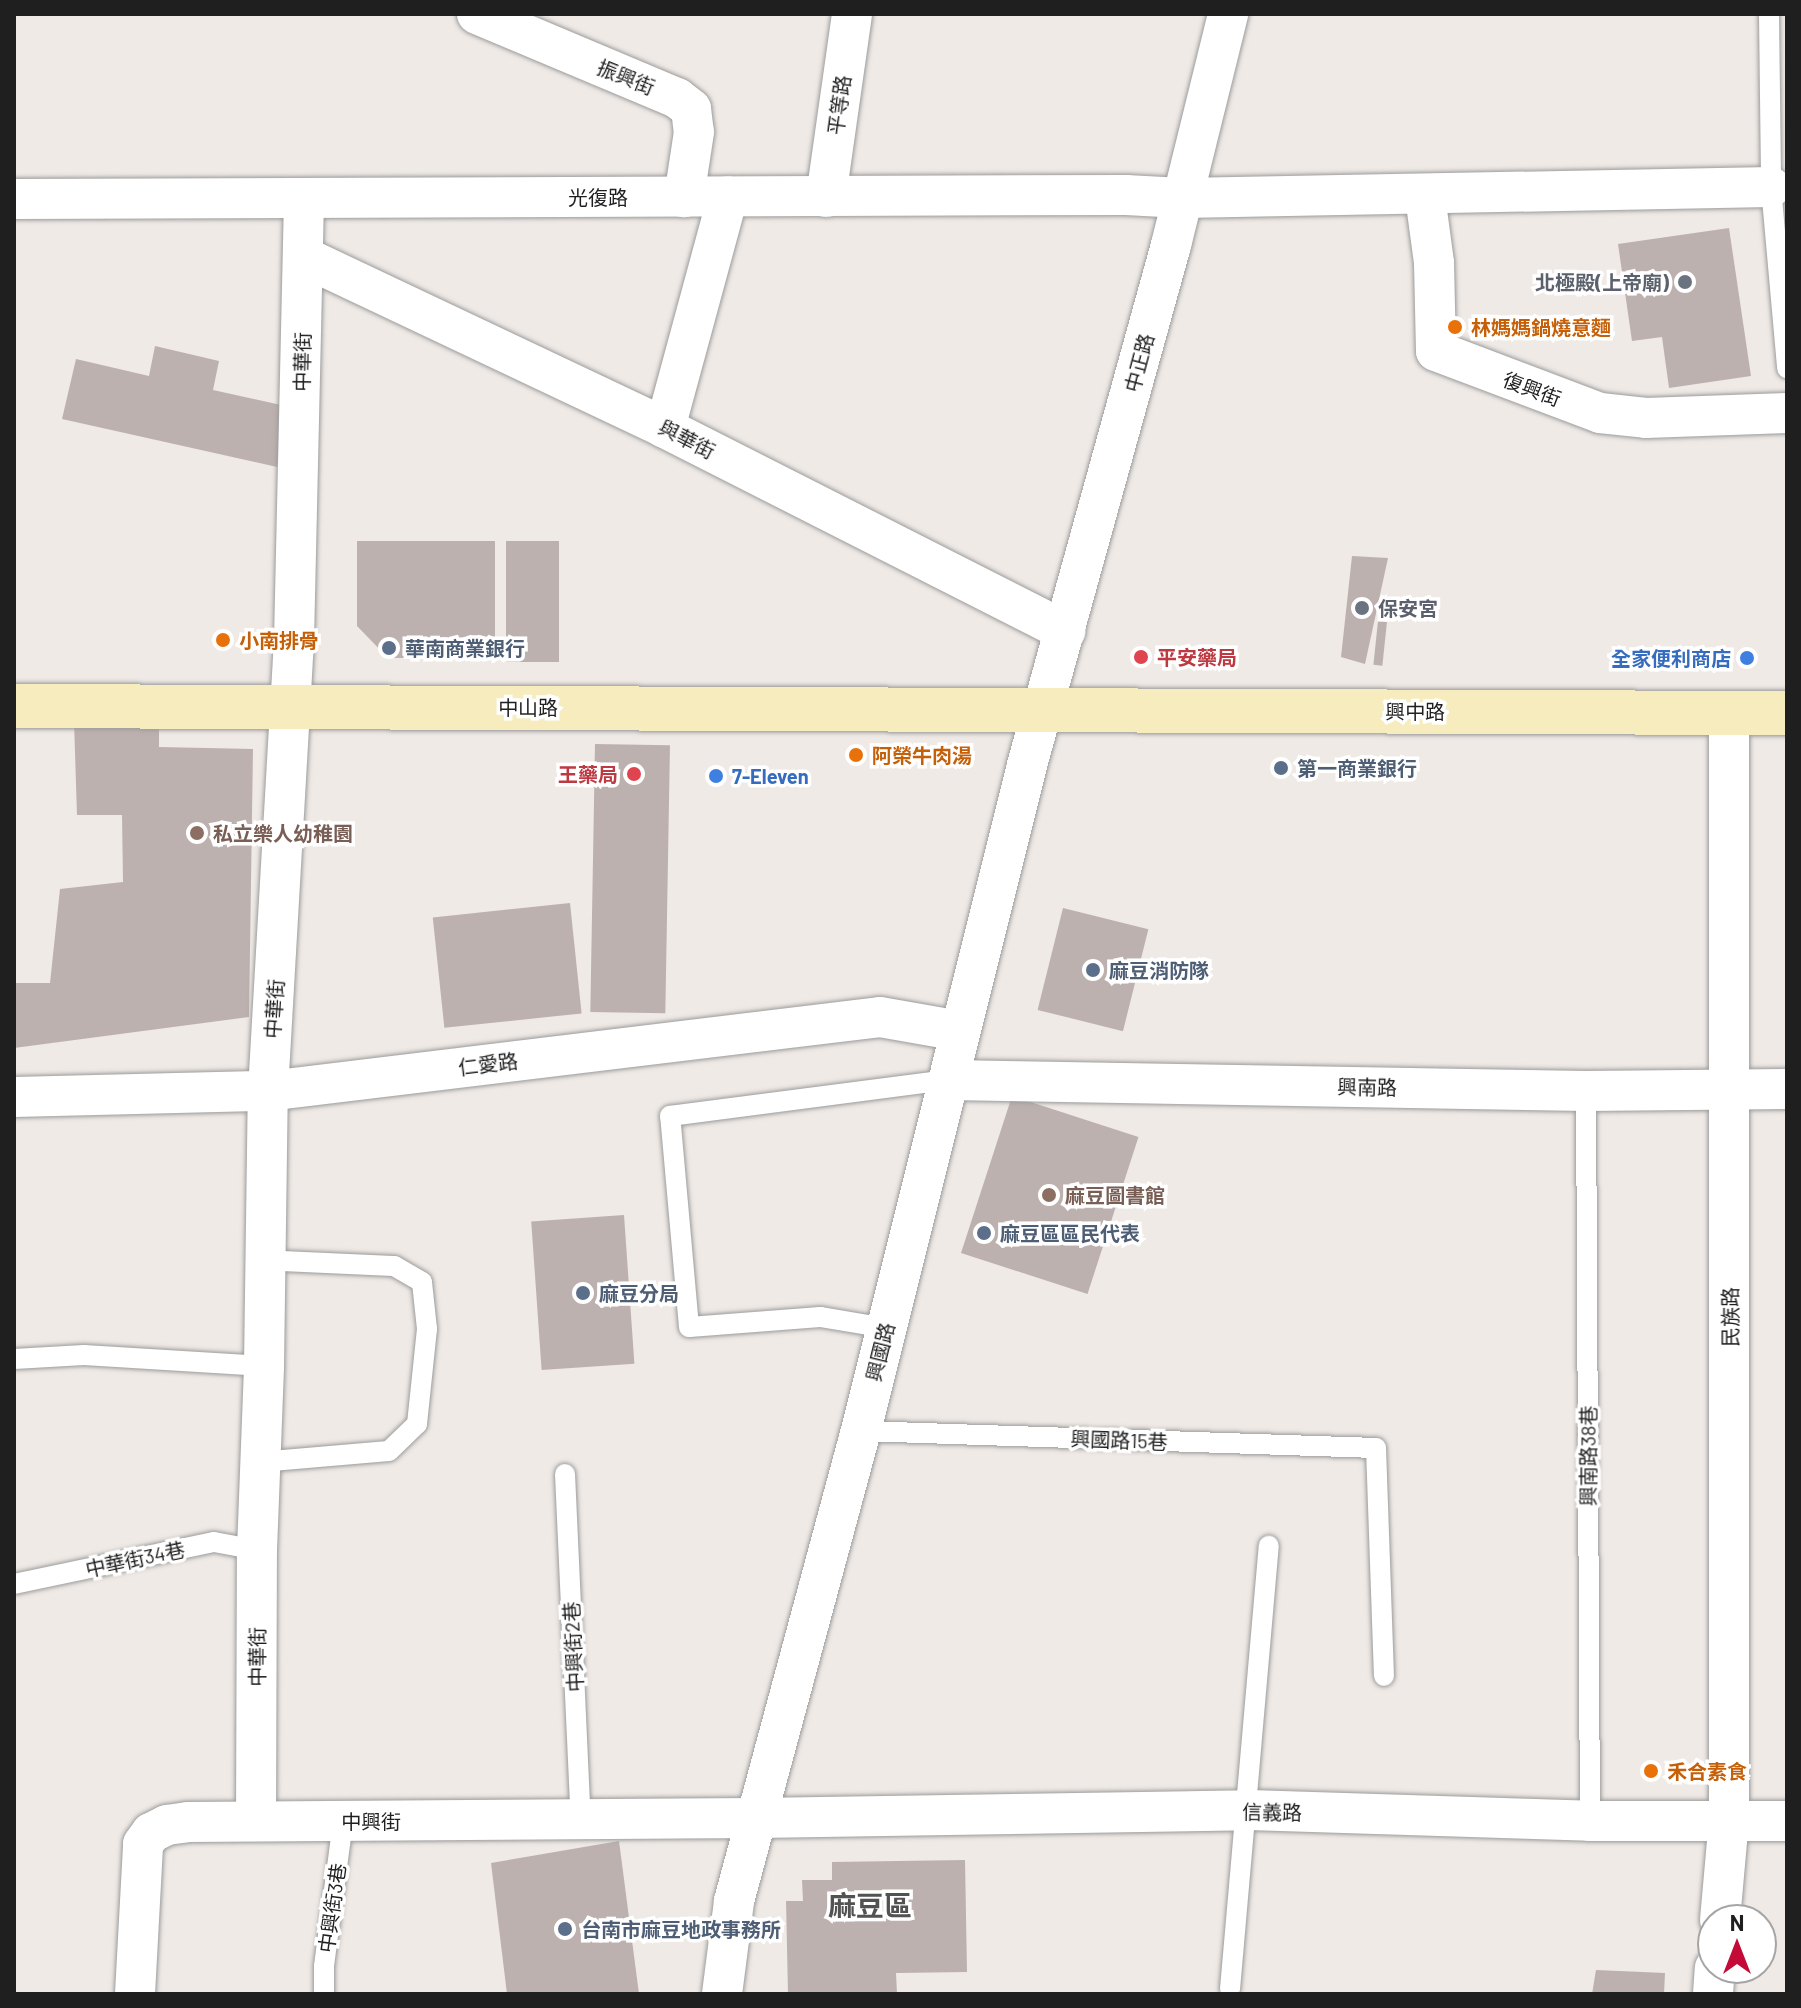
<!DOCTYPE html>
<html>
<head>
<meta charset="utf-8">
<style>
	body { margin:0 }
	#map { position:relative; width:1801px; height:2008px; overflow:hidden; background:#efeae6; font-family:Barlow,"Noto Sans TC",sans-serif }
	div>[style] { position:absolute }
	.building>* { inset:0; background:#bcb1af; transform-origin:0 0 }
	.roads { filter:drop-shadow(0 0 2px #9c9c9c) drop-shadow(0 0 2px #9c9c9c) }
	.lane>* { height:20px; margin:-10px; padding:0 10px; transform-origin:10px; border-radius:10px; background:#fff }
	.street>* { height:40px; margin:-20px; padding:0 20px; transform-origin:20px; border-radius:20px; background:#fff }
	.secondary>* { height:44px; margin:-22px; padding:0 22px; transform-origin:22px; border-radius:22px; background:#f6ecbd }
	.dots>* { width:22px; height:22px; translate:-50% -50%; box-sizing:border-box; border:4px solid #fff; border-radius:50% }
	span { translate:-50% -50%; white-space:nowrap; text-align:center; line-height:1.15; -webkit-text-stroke:7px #fff; paint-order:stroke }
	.street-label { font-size:20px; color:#1f1f1f }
	.worship-label { font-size:20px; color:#5b616d; font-weight:700 }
	.right { translate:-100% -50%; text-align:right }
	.left { translate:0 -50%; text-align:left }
	.food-label { font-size:20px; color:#c56008; font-weight:700 }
	.service-label { font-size:20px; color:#4e5e75; font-weight:700 }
	.health-label { font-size:20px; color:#be3a42; font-weight:700 }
	.shop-label { font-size:20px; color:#366cbe; font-weight:700 }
	.education-label { font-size:20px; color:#785e54; font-weight:700 }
	.district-label { font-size:28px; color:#525252; font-weight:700 }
	.frame { position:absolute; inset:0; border:16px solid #1f1f1f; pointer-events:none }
	.north { position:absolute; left:1697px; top:1904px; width:80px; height:80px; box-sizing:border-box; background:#fff; border:2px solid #a5a5a5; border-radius:50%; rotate:0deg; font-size:22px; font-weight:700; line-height:32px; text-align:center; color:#1f1f1f }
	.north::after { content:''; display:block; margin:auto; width:28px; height:36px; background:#c40a37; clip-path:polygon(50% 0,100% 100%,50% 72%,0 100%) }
</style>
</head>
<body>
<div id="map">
	<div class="building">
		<div style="clip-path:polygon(1729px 228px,1751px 376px,1669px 388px,1662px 337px,1632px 341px,1618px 244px)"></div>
		<div style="clip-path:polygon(155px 346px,219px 361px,213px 390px,290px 407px,277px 467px,62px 419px,76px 359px,149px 376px)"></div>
		<div style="clip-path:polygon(357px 541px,495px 541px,495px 658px,388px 658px,357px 626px)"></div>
		<div style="left:506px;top:541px;width:53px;height:121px"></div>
		<div style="clip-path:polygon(1352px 556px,1388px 558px,1365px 664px,1341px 657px)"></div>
		<div style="left:1378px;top:621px;width:9px;height:44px;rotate:6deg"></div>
		<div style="clip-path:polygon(74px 721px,159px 721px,159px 747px,253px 749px,249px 1017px,14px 1048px,14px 983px,50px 983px,60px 889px,123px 882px,122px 815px,77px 815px)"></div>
		<div style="left:595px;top:744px;width:75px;height:268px;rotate:1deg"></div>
		<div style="left:570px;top:903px;width:111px;height:138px;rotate:84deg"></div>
		<div style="left:1063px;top:908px;width:88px;height:105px;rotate:14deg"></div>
		<div style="left:1012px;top:1096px;width:133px;height:165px;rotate:18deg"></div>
		<div style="left:624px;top:1215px;width:149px;height:93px;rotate:86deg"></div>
		<div style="clip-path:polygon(619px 1841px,639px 1994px,507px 1994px,491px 1863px)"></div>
		<div style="clip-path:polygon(965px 1860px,967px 1972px,896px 1973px,897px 1994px,788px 1994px,786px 1901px,803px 1901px,802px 1880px,832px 1880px,832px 1862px)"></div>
		<div style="clip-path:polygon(1596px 1970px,1665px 1973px,1664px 1994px,1592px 1994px)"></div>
	</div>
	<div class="roads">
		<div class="lane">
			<div style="left:1769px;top:14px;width:173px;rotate:89.3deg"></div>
			<div style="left:1771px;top:187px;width:182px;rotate:84.9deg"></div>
			<div style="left:1586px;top:1091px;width:730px;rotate:89.69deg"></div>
			<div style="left:886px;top:1328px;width:67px;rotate:-170.5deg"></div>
			<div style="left:820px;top:1317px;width:131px;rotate:175.6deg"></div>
			<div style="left:689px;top:1327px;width:212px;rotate:-95.1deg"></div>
			<div style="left:670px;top:1116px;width:280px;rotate:-7.4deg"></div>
			<div style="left:14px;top:1359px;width:70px;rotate:-3.3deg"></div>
			<div style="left:84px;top:1355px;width:180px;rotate:3.5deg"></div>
			<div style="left:861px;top:1431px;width:515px;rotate:1.89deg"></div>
			<div style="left:1376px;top:1448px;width:228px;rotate:88deg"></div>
			<div style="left:260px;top:1462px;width:129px;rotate:-4.9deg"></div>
			<div style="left:389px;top:1451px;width:39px;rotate:-44deg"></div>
			<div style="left:417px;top:1424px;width:96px;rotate:-84deg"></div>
			<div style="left:427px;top:1329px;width:47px;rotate:-96.1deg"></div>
			<div style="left:422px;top:1282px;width:32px;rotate:-150deg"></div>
			<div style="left:394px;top:1266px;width:130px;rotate:-177.4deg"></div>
			<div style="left:565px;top:1474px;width:346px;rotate:87.4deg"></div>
			<div style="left:14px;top:1584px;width:204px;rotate:-11.9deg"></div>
			<div style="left:214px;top:1542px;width:44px;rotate:10.5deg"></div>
			<div style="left:1230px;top:1989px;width:445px;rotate:-85deg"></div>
			<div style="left:324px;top:1994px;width:28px;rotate:-90deg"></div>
			<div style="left:324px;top:1966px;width:145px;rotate:-82.5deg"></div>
		</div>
		<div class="street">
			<div style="left:477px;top:14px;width:217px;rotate:22.8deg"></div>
			<div style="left:677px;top:98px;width:18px;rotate:38deg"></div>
			<div style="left:691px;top:109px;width:23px;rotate:83deg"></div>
			<div style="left:694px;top:132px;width:66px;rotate:98.7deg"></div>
			<div style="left:1425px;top:196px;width:68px;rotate:82.3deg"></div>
			<div style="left:1434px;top:263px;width:88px;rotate:88.7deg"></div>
			<div style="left:1436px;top:351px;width:175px;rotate:20.7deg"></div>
			<div style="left:1600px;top:413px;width:46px;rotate:6.2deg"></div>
			<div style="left:1646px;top:418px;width:141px;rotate:-2deg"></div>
			<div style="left:826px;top:197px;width:185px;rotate:-81.9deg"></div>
			<div style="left:14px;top:199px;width:1112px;rotate:-0.21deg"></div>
			<div style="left:1126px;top:195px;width:56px;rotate:3.1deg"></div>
			<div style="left:1182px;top:198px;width:589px;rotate:-1.07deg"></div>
			<div style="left:304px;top:257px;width:399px;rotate:25.3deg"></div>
			<div style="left:665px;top:428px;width:449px;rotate:26.9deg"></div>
			<div style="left:665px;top:428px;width:240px;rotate:-74.8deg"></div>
			<div style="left:948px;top:1080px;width:638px;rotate:0.99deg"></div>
			<div style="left:1586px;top:1091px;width:201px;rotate:-0.6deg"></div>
			<div style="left:14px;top:1097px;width:254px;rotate:-1.4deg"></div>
			<div style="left:268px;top:1091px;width:616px;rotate:-6.89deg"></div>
			<div style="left:880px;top:1017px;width:81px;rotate:9.9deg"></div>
			<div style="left:256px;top:1821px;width:271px;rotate:-89.8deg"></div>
			<div style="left:257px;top:1550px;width:184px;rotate:-87.8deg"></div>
			<div style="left:264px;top:1366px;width:275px;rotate:-89.2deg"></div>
			<div style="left:268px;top:1091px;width:452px;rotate:-86.7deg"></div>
			<div style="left:294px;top:640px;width:442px;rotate:-88.7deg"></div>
			<div style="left:1720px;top:1920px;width:100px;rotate:-84.9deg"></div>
			<div style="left:1729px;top:1820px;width:1107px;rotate:-90deg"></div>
			<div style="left:135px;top:1994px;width:150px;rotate:-86.9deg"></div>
			<div style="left:143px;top:1844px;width:14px;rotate:-54deg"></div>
			<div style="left:151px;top:1833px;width:18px;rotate:-27deg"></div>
			<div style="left:167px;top:1825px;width:21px;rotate:-8deg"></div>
			<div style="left:188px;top:1822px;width:569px;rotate:-0.4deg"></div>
			<div style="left:757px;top:1818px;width:492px;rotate:-0.9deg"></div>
			<div style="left:1249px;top:1810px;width:341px;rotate:1.8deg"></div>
			<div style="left:1590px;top:1821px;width:197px"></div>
			<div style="left:722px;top:1994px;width:94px;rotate:-82.6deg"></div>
			<div style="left:734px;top:1901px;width:487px;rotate:-74.9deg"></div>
			<div style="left:861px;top:1431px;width:686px;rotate:-76deg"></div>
			<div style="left:1027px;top:765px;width:540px;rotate:-74.52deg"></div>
			<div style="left:1171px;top:245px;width:238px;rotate:-76.1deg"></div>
			<div style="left:1713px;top:1994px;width:26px;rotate:-86deg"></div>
		</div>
		<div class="secondary">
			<div style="left:14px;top:706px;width:1773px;rotate:0.23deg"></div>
		</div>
	</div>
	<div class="dots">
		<div style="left:1685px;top:282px;background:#6b7280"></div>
		<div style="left:1455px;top:327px;background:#e8710a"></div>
		<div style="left:1362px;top:608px;background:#6b7280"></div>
		<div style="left:223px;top:640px;background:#e8710a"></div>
		<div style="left:389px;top:648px;background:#5c6f8a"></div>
		<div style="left:1141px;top:657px;background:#e0444e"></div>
		<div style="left:1747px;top:658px;background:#3f7fe0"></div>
		<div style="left:856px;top:755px;background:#e8710a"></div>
		<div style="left:1281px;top:768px;background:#5c6f8a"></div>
		<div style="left:634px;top:774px;background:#e0444e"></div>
		<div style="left:716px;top:776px;background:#3f7fe0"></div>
		<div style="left:197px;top:833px;background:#8d6e63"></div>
		<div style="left:1093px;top:970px;background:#5c6f8a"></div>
		<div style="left:1049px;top:1195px;background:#8d6e63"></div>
		<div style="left:984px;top:1233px;background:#5c6f8a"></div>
		<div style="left:583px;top:1293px;background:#5c6f8a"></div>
		<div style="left:1651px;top:1771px;background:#e8710a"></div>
		<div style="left:565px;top:1929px;background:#5c6f8a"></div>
	</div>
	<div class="street-label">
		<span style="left:626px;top:77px;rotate:22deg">振興街</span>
		<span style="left:839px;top:105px;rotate:-82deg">平等路</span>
		<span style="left:598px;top:197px">光復路</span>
		<span style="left:302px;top:362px;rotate:-89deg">中華街</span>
		<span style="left:1139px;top:363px;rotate:-75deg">中正路</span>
		<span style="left:1532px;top:389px;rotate:21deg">復興街</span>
		<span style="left:687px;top:439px;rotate:27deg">與華街</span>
		<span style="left:528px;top:707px">中山路</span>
		<span style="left:1415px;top:711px">興中路</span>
		<span style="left:274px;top:1009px;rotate:-86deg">中華街</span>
		<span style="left:488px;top:1064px;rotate:-7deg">仁愛路</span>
		<span style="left:1367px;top:1087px;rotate:1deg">興南路</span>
		<span style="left:1730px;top:1317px;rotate:-90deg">民族路</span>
		<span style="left:880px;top:1352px;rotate:-76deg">興國路</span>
		<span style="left:1119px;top:1440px;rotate:2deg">興國路15巷</span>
		<span style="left:1588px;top:1456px;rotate:-90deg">興南路38巷</span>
		<span style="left:135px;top:1559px;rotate:-12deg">中華街34巷</span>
		<span style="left:573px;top:1647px;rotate:-93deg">中興街2巷</span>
		<span style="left:257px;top:1657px;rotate:-90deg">中華街</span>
		<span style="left:1272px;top:1812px;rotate:1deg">信義路</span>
		<span style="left:371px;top:1821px">中興街</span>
		<span style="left:332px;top:1908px;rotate:-82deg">中興街3巷</span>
	</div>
	<div class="worship-label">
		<span class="right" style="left:1669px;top:282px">北極殿(上帝廟)</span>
		<span class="left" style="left:1378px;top:608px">保安宮</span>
	</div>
	<div class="food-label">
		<span class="left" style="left:1471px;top:327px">林媽媽鍋燒意麵</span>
		<span class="left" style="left:239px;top:640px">小南排骨</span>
		<span class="left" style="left:872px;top:755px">阿榮牛肉湯</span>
		<span class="left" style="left:1667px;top:1771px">禾合素食</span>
	</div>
	<div class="service-label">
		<span class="left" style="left:405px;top:648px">華南商業銀行</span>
		<span class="left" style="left:1297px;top:768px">第一商業銀行</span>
		<span class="left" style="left:1109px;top:970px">麻豆消防隊</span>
		<span class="left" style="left:1000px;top:1233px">麻豆區區民代表</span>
		<span class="left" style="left:599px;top:1293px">麻豆分局</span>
		<span class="left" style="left:581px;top:1929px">台南市麻豆地政事務所</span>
	</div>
	<div class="health-label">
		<span class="left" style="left:1157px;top:657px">平安藥局</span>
		<span class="right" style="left:618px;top:774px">王藥局</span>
	</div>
	<div class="shop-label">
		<span class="right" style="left:1731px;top:658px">全家便利商店</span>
		<span class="left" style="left:732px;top:776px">7-Eleven</span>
	</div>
	<div class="education-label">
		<span class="left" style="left:213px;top:833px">私立樂人幼稚園</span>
		<span class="left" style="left:1065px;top:1195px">麻豆圖書館</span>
	</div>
	<div class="district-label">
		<span style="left:870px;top:1905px">麻豆區</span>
	</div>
	<div class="frame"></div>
	<div class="north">N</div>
</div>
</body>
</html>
